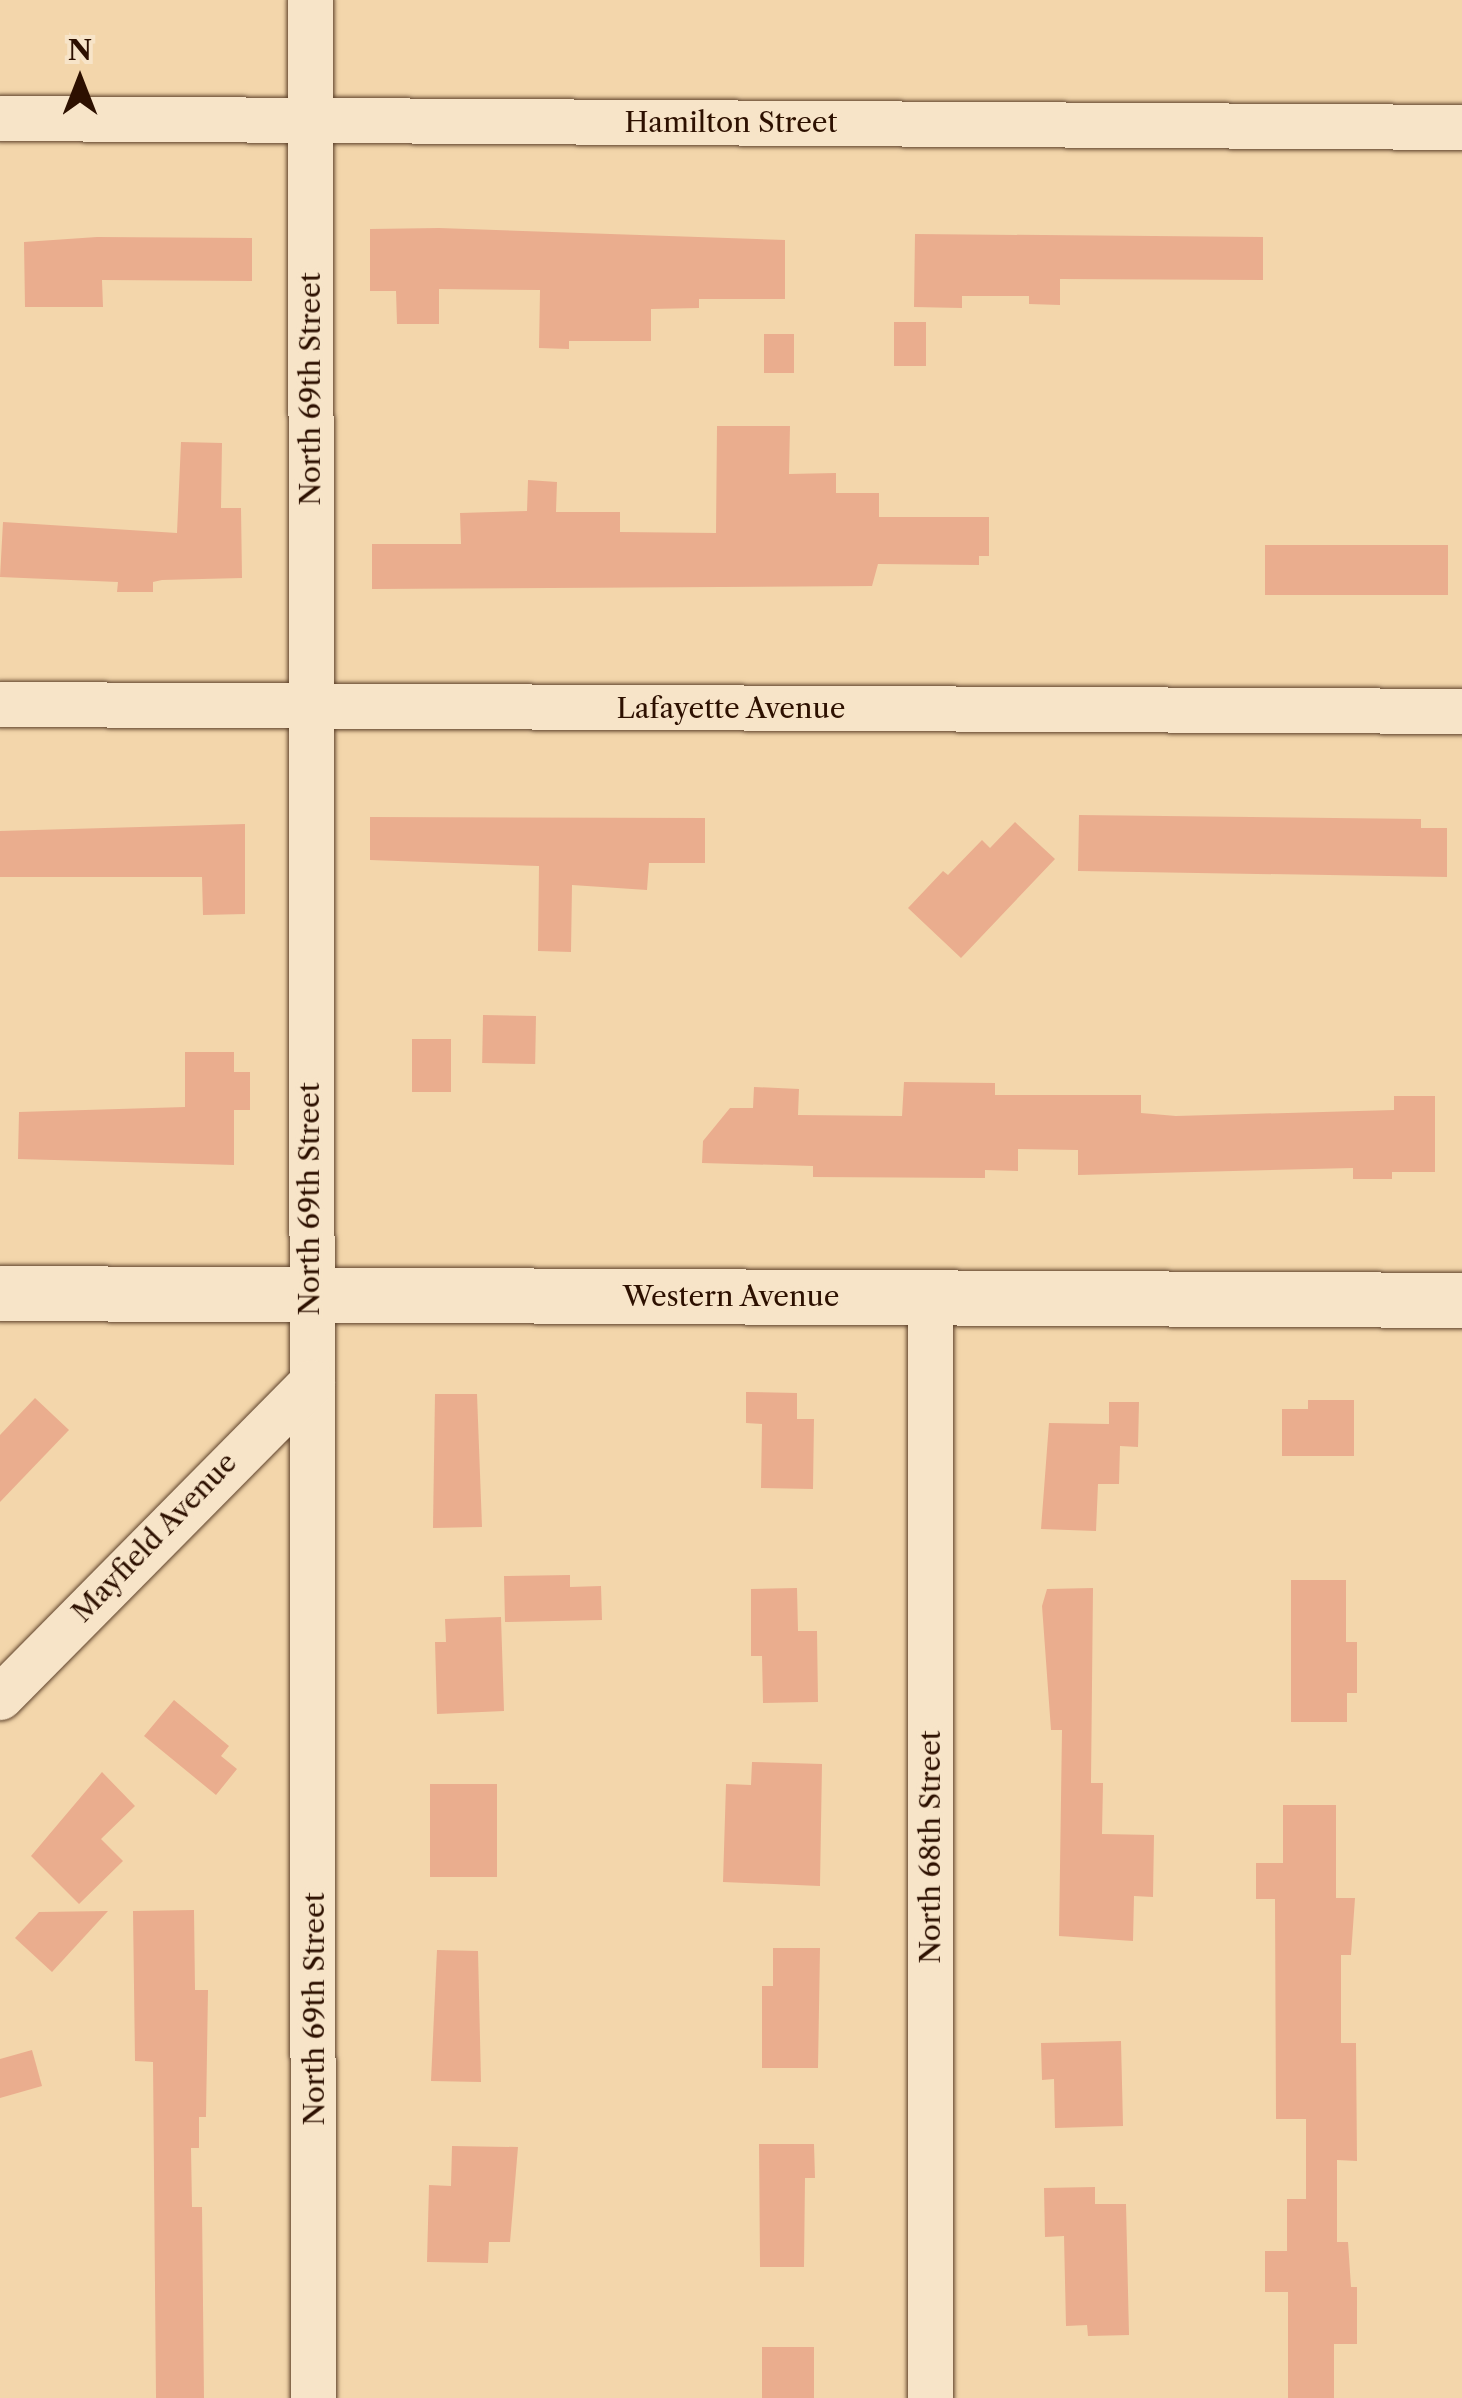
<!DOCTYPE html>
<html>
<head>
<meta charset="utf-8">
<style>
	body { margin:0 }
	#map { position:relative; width:1462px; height:2398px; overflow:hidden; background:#f3d6ab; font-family:"Libre Caslon Text",serif }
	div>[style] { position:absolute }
	.building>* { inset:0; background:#eaad8e; transform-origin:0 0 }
	.roads { filter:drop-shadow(0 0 2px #5e422b) drop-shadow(0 0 2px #5e422b) }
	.street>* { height:45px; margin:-22.5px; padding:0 22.5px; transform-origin:22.5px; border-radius:22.5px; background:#f7e4c8 }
	.secondary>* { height:55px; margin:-27.5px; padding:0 27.5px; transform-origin:27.5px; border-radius:27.5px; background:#f7e4c8 }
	span { translate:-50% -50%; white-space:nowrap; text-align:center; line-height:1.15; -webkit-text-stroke:8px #f7e4c8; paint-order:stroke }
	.street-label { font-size:28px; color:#2d1000 }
	.north { position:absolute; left:30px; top:30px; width:100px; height:100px; -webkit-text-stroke:8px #f7e4c8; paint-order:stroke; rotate:0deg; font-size:28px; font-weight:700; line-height:40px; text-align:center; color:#2d1000 }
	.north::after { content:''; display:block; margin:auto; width:35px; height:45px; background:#2d1000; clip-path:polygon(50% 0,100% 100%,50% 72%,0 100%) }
</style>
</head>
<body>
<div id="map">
	<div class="building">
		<div style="clip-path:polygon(439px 228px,785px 240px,785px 299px,699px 299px,699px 308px,651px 309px,651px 341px,569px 341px,569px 349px,539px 348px,540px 290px,439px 289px,439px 324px,397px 324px,396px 291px,370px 291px,370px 229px)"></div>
		<div style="clip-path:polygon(915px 234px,1263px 237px,1263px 280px,1060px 279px,1060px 305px,1029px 304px,1029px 296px,962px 296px,962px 308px,914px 307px)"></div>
		<div style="clip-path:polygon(97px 237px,252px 238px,252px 281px,102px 280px,103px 307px,25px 307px,24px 242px)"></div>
		<div style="left:894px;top:322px;width:32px;height:44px"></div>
		<div style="left:764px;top:334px;width:30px;height:39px"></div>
		<div style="clip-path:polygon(717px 426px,790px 426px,789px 474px,836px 473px,836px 493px,879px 493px,879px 517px,989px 517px,989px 556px,979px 556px,979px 565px,878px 564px,872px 586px,372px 589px,372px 544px,461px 544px,460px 513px,527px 511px,528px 480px,557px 482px,556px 512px,620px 512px,620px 532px,716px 533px)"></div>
		<div style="clip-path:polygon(181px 442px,222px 443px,221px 508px,241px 508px,242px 578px,162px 580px,153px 582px,153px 592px,117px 592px,118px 582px,0 577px,3px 522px,177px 533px)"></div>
		<div style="left:1265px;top:545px;width:183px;height:50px"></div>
		<div style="clip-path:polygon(1079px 815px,1421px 819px,1421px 828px,1447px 828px,1447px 877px,1078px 871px)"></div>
		<div style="clip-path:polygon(370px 817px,705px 818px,705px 863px,649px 863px,647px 890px,572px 885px,571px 952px,538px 951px,539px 866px,370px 860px)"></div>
		<div style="clip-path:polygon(1015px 822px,1055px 859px,961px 958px,908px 908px,943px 871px,948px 875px,982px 840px,990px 848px)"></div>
		<div style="clip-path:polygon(245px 824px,245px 914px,203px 915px,202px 877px,0 877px,0 831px)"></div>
		<div style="left:483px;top:1015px;width:53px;height:48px;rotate:1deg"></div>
		<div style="left:412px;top:1039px;width:39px;height:53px"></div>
		<div style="clip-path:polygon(185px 1052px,234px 1052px,234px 1072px,250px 1072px,250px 1110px,234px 1110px,234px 1165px,18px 1159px,19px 1112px,185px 1107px)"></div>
		<div style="clip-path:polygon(904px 1082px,995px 1083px,995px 1095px,1141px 1095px,1141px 1113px,1176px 1116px,1394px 1110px,1394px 1096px,1435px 1096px,1435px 1172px,1392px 1172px,1392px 1179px,1353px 1179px,1353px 1168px,1078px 1175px,1078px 1150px,1018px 1149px,1018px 1171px,985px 1170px,985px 1178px,813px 1177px,813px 1166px,702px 1163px,703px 1141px,730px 1108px,753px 1108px,754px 1087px,799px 1089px,798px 1115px,902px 1116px)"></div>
		<div style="clip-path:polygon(746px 1392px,797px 1393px,797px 1419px,814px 1419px,813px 1489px,761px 1488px,762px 1424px,746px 1423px)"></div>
		<div style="clip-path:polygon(435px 1394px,477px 1394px,482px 1527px,433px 1528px)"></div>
		<div style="clip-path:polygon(35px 1398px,69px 1430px,0 1502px,0 1435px)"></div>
		<div style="clip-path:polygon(1308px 1400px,1354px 1400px,1354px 1456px,1282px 1456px,1282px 1409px,1308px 1409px)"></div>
		<div style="clip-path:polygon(1109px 1402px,1139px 1402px,1138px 1447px,1120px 1446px,1119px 1484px,1098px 1484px,1096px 1531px,1041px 1529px,1049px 1423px,1109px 1424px)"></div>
		<div style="clip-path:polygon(570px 1575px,570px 1587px,601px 1586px,602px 1620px,505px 1622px,504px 1576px)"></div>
		<div style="clip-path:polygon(1291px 1580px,1346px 1580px,1346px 1642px,1357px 1642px,1357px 1693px,1347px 1693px,1347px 1722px,1291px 1722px)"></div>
		<div style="clip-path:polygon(797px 1588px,798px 1631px,817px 1631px,818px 1702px,763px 1703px,762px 1656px,751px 1656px,751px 1589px)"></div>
		<div style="clip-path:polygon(1093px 1588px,1091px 1783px,1103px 1783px,1102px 1834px,1154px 1835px,1153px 1897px,1134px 1896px,1133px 1941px,1059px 1936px,1062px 1730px,1051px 1730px,1042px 1606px,1047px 1589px)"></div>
		<div style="clip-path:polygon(501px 1617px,504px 1711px,437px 1714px,435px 1642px,446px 1642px,445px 1619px)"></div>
		<div style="clip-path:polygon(174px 1700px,229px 1746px,221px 1756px,237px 1769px,216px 1795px,144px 1736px)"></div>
		<div style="clip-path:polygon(752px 1762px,822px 1764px,820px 1886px,723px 1882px,726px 1784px,751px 1785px)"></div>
		<div style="clip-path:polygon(102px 1772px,135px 1806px,101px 1839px,123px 1861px,79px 1904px,31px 1856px)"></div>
		<div style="left:430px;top:1784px;width:67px;height:93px"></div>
		<div style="clip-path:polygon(1283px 1805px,1336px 1805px,1336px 1898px,1355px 1898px,1351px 1955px,1341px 1955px,1341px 2043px,1356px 2043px,1357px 2161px,1337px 2160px,1337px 2242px,1348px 2242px,1351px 2287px,1357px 2287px,1357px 2344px,1334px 2344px,1334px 2398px,1288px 2398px,1288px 2292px,1265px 2292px,1265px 2251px,1287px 2251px,1287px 2199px,1306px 2199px,1306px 2119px,1276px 2119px,1275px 1899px,1256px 1899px,1256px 1863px,1283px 1863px)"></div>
		<div style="clip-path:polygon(194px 1910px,195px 1990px,208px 1990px,206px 2117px,199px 2117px,199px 2148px,191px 2148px,192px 2207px,202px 2207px,204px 2398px,156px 2398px,153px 2062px,135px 2061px,133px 1911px)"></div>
		<div style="clip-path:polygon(108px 1911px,52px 1972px,15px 1938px,39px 1912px)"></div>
		<div style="clip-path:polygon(773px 1948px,820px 1948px,818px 2068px,762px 2068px,762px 1986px,773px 1986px)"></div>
		<div style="clip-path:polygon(437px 1950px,478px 1951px,481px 2082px,431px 2081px)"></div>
		<div style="clip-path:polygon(1121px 2041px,1123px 2126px,1055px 2128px,1054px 2079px,1042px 2080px,1041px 2043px)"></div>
		<div style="clip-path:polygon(32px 2050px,42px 2086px,0 2098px,0 2059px)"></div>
		<div style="clip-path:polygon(759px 2144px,814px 2144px,815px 2178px,805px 2178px,804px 2267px,760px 2267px)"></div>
		<div style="clip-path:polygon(452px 2146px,518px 2147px,510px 2242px,489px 2242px,488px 2263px,427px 2262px,429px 2185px,451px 2186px)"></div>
		<div style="clip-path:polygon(1095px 2187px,1095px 2204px,1126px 2204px,1129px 2335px,1088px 2336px,1087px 2325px,1066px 2326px,1064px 2236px,1045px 2237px,1044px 2188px)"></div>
		<div style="left:762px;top:2347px;width:52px;height:51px"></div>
	</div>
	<div class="roads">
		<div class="street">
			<div style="left:310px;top:0;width:2398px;rotate:89.93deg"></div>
			<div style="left:0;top:118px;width:1462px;rotate:0.35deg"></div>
			<div style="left:0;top:704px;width:1462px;rotate:0.27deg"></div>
			<div style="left:930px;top:1296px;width:1102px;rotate:90deg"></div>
			<div style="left:0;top:1697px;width:443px;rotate:-45.3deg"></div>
		</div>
		<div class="secondary">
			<div style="left:0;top:1293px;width:1462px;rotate:0.27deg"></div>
		</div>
	</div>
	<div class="street-label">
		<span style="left:731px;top:122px">Hamilton Street</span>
		<span style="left:310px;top:389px;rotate:-90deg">North 69th Street</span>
		<span style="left:731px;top:708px">Lafayette Avenue</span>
		<span style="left:309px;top:1199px;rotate:-90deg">North 69th Street</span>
		<span style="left:731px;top:1296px">Western Avenue</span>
		<span style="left:154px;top:1537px;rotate:-46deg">Mayfield Avenue</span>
		<span style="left:930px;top:1847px;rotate:-90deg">North 68th Street</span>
		<span style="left:314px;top:2009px;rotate:-90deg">North 69th Street</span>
	</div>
	<div class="north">N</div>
</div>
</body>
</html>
